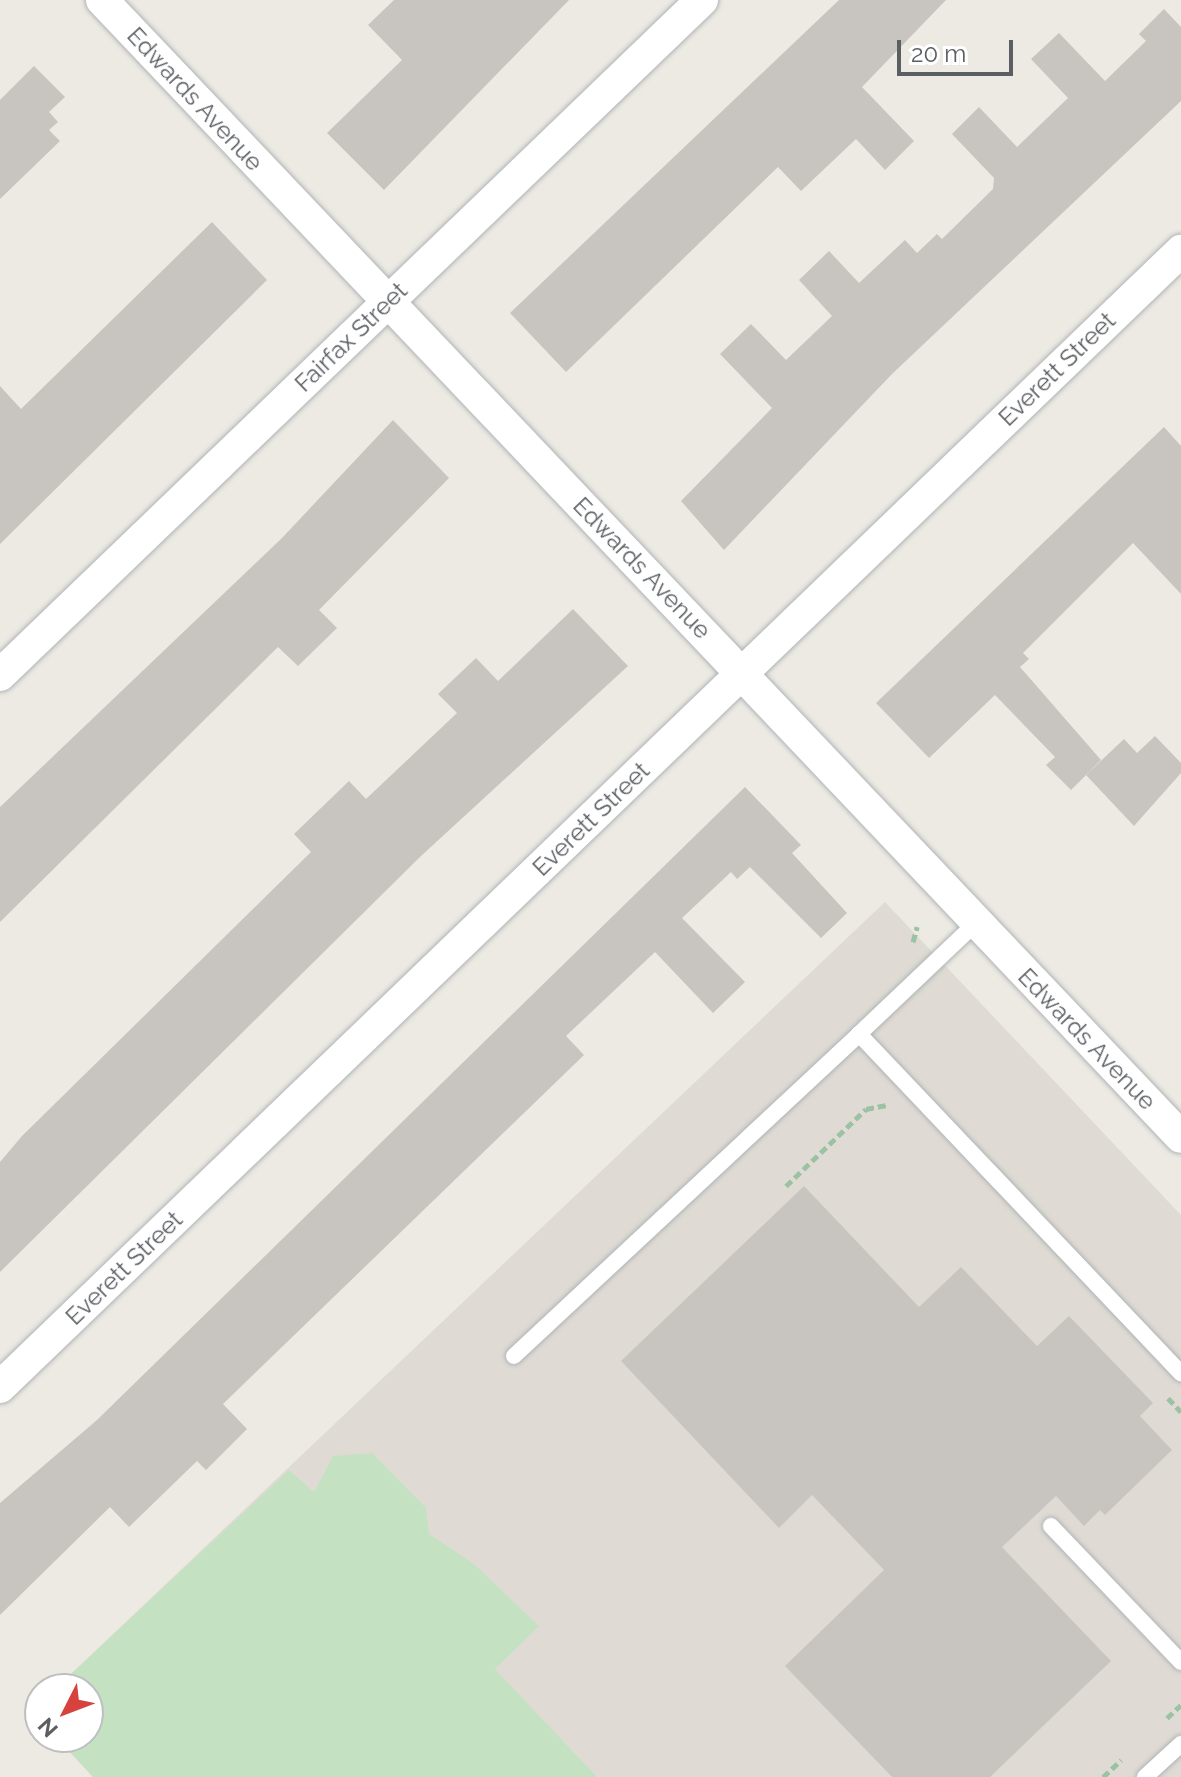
<!DOCTYPE html>
<html>
<head>
<meta charset="utf-8">
<style>
	body { margin:0 }
	#map { position:relative; width:1181px; height:1777px; overflow:hidden; background:#eceae3; font-family:Raleway,sans-serif }
	div>[style] { position:absolute }
	.education>* { inset:0; background:#dfdbd4 }
	.green>* { inset:0; background:#c4e2c2 }
	.building>* { inset:0; background:#c8c5c0 }
	.path>* { height:5px; margin-top:-2.5px; transform-origin:0; background:repeating-linear-gradient(90deg,#9cc2a4 0 8px,transparent 0 12px) }
	.roads { filter:drop-shadow(0 0 2px #b0b4b7) drop-shadow(0 0 2px #b0b4b7) }
	.lane>* { height:16px; margin:-8px; padding:0 8px; transform-origin:8px; border-radius:8px; background:#fff }
	.street>* { height:32px; margin:-16px; padding:0 16px; transform-origin:16px; border-radius:16px; background:#fff }
	span { translate:-50% -50%; white-space:nowrap; text-align:center; line-height:1.15; -webkit-text-stroke:7px #fff; paint-order:stroke }
	.street-label { font-size:24px; color:#5b5f62 }
	.north { position:absolute; left:24px; top:1673px; width:80px; height:80px; box-sizing:border-box; background:#fff; border:2px solid #bdbfc0; border-radius:50%; rotate:228deg; font-size:22px; font-weight:700; line-height:32px; text-align:center; color:#5b5f62 }
	.north::after { content:''; display:block; margin:auto; width:28px; height:36px; background:#d7413e; clip-path:polygon(50% 0,100% 100%,50% 72%,0 100%) }
	.scale { position:absolute; left:897px; top:40px; width:116px; height:36px; box-sizing:border-box; border:4px solid #5b5f62; border-top:0; padding-left:10px; font-size:24px; line-height:28px; white-space:nowrap; color:#5b5f62; -webkit-text-stroke:6px #fff; paint-order:stroke }
</style>
</head>
<body>
<div id="map">
	<div class="education">
		<div style="clip-path:polygon(885px 902px,1181px 1215px,1181px 1777px,93px 1777px,56px 1737px,88px 1737px,88px 1689px,55px 1689px)"></div>
	</div>
	<div class="green">
		<div style="clip-path:polygon(372px 1453px,426px 1508px,429px 1534px,474px 1564px,539px 1626px,495px 1669px,597px 1777px,93px 1777px,56px 1737px,88px 1737px,88px 1689px,55px 1689px,289px 1470px,314px 1492px,333px 1456px)"></div>
	</div>
	<div class="building">
		<div style="clip-path:polygon(394px 0,569px 0,384px 190px,327px 133px,402px 60px,368px 25px)"></div>
		<div style="clip-path:polygon(839px 0,946px 0,862px 87px,914px 141px,885px 170px,856px 139px,801px 191px,778px 167px,566px 372px,510px 313px)"></div>
		<div style="clip-path:polygon(1164px 9px,1181px 27px,1181px 101px,892px 374px,724px 550px,681px 501px,772px 408px,720px 354px,751px 324px,786px 360px,832px 316px,799px 280px,829px 251px,859px 283px,905px 240px,917px 253px,937px 234px,942px 239px,993px 189px,994px 178px,952px 134px,979px 107px,1017px 147px,1068px 98px,1031px 59px,1059px 33px,1105px 81px,1146px 41px,1139px 34px)"></div>
		<div style="clip-path:polygon(34px 66px,65px 97px,49px 112px,58px 122px,49px 130px,60px 141px,0 199px,0 100px)"></div>
		<div style="clip-path:polygon(212px 222px,267px 280px,0 544px,0 386px,21px 409px)"></div>
		<div style="clip-path:polygon(393px 420px,449px 478px,319px 610px,337px 628px,298px 666px,278px 647px,0 922px,0 807px,282px 538px)"></div>
		<div style="clip-path:polygon(1164px 427px,1181px 446px,1181px 594px,1133px 543px,1023px 653px,1029px 659px,1020px 667px,1101px 760px,1071px 790px,1046px 765px,1055px 757px,995px 695px,929px 758px,876px 703px)"></div>
		<div style="clip-path:polygon(573px 609px,628px 666px,421px 856px,0 1272px,0 1162px,22px 1136px,311px 852px,294px 834px,349px 781px,366px 799px,457px 713px,438px 694px,476px 658px,498px 681px)"></div>
		<div style="clip-path:polygon(1155px 736px,1181px 763px,1181px 773px,1134px 826px,1086px 775px,1124px 739px,1137px 753px)"></div>
		<div style="clip-path:polygon(745px 787px,801px 845px,792px 853px,847px 913px,821px 938px,750px 867px,737px 879px,731px 872px,682px 918px,745px 982px,713px 1013px,655px 952px,566px 1036px,584px 1055px,223px 1404px,247px 1429px,206px 1470px,197px 1461px,129px 1527px,110px 1507px,0 1615px,0 1503px,97px 1420px)"></div>
		<div style="clip-path:polygon(804px 1186px,919px 1307px,961px 1267px,1037px 1346px,1069px 1316px,1153px 1403px,1140px 1416px,1172px 1450px,1105px 1515px,1100px 1510px,1084px 1526px,1056px 1496px,1002px 1547px,1111px 1661px,990px 1777px,892px 1777px,785px 1666px,884px 1570px,812px 1495px,779px 1528px,621px 1361px)"></div>
	</div>
	<div class="path">
		<div style="left:913px;top:942px;width:16px;rotate:-75deg"></div>
		<div style="left:786px;top:1186px;width:111px;rotate:-43.9deg"></div>
		<div style="left:866px;top:1109px;width:21px;rotate:-11deg"></div>
		<div style="left:1168px;top:1398px;width:19px;rotate:47deg"></div>
		<div style="left:1167px;top:1718px;width:19px;rotate:-43deg"></div>
		<div style="left:1103px;top:1777px;width:25px;rotate:-43deg"></div>
	</div>
	<div class="roads">
		<div class="lane">
			<div style="left:977px;top:922px;width:163px;rotate:136.5deg"></div>
			<div style="left:859px;top:1034px;width:468px;rotate:46.5deg"></div>
			<div style="left:514px;top:1356px;width:472px;rotate:-43deg"></div>
			<div style="left:1051px;top:1526px;width:188px;rotate:46.3deg"></div>
			<div style="left:1145px;top:1777px;width:49px;rotate:-42.5deg"></div>
		</div>
		<div class="street">
			<div style="left:102px;top:0;width:1567px;rotate:46.5deg"></div>
			<div style="left:0;top:675px;width:974px;rotate:-43.88deg"></div>
			<div style="left:0;top:1387px;width:1639px;rotate:-43.89deg"></div>
		</div>
	</div>
	<div class="street-label">
		<span style="left:195px;top:99px;rotate:47deg">Edwards Avenue</span>
		<span style="left:351px;top:337px;rotate:-44deg">Fairfax Street</span>
		<span style="left:1057px;top:369px;rotate:-44deg">Everett Street</span>
		<span style="left:642px;top:568px;rotate:46deg">Edwards Avenue</span>
		<span style="left:591px;top:819px;rotate:-44deg">Everett Street</span>
		<span style="left:1087px;top:1039px;rotate:46deg">Edwards Avenue</span>
		<span style="left:124px;top:1268px;rotate:-44deg">Everett Street</span>
	</div>
	<div class="north">N</div>
	<div class="scale">20 m</div>
</div>
</body>
</html>
